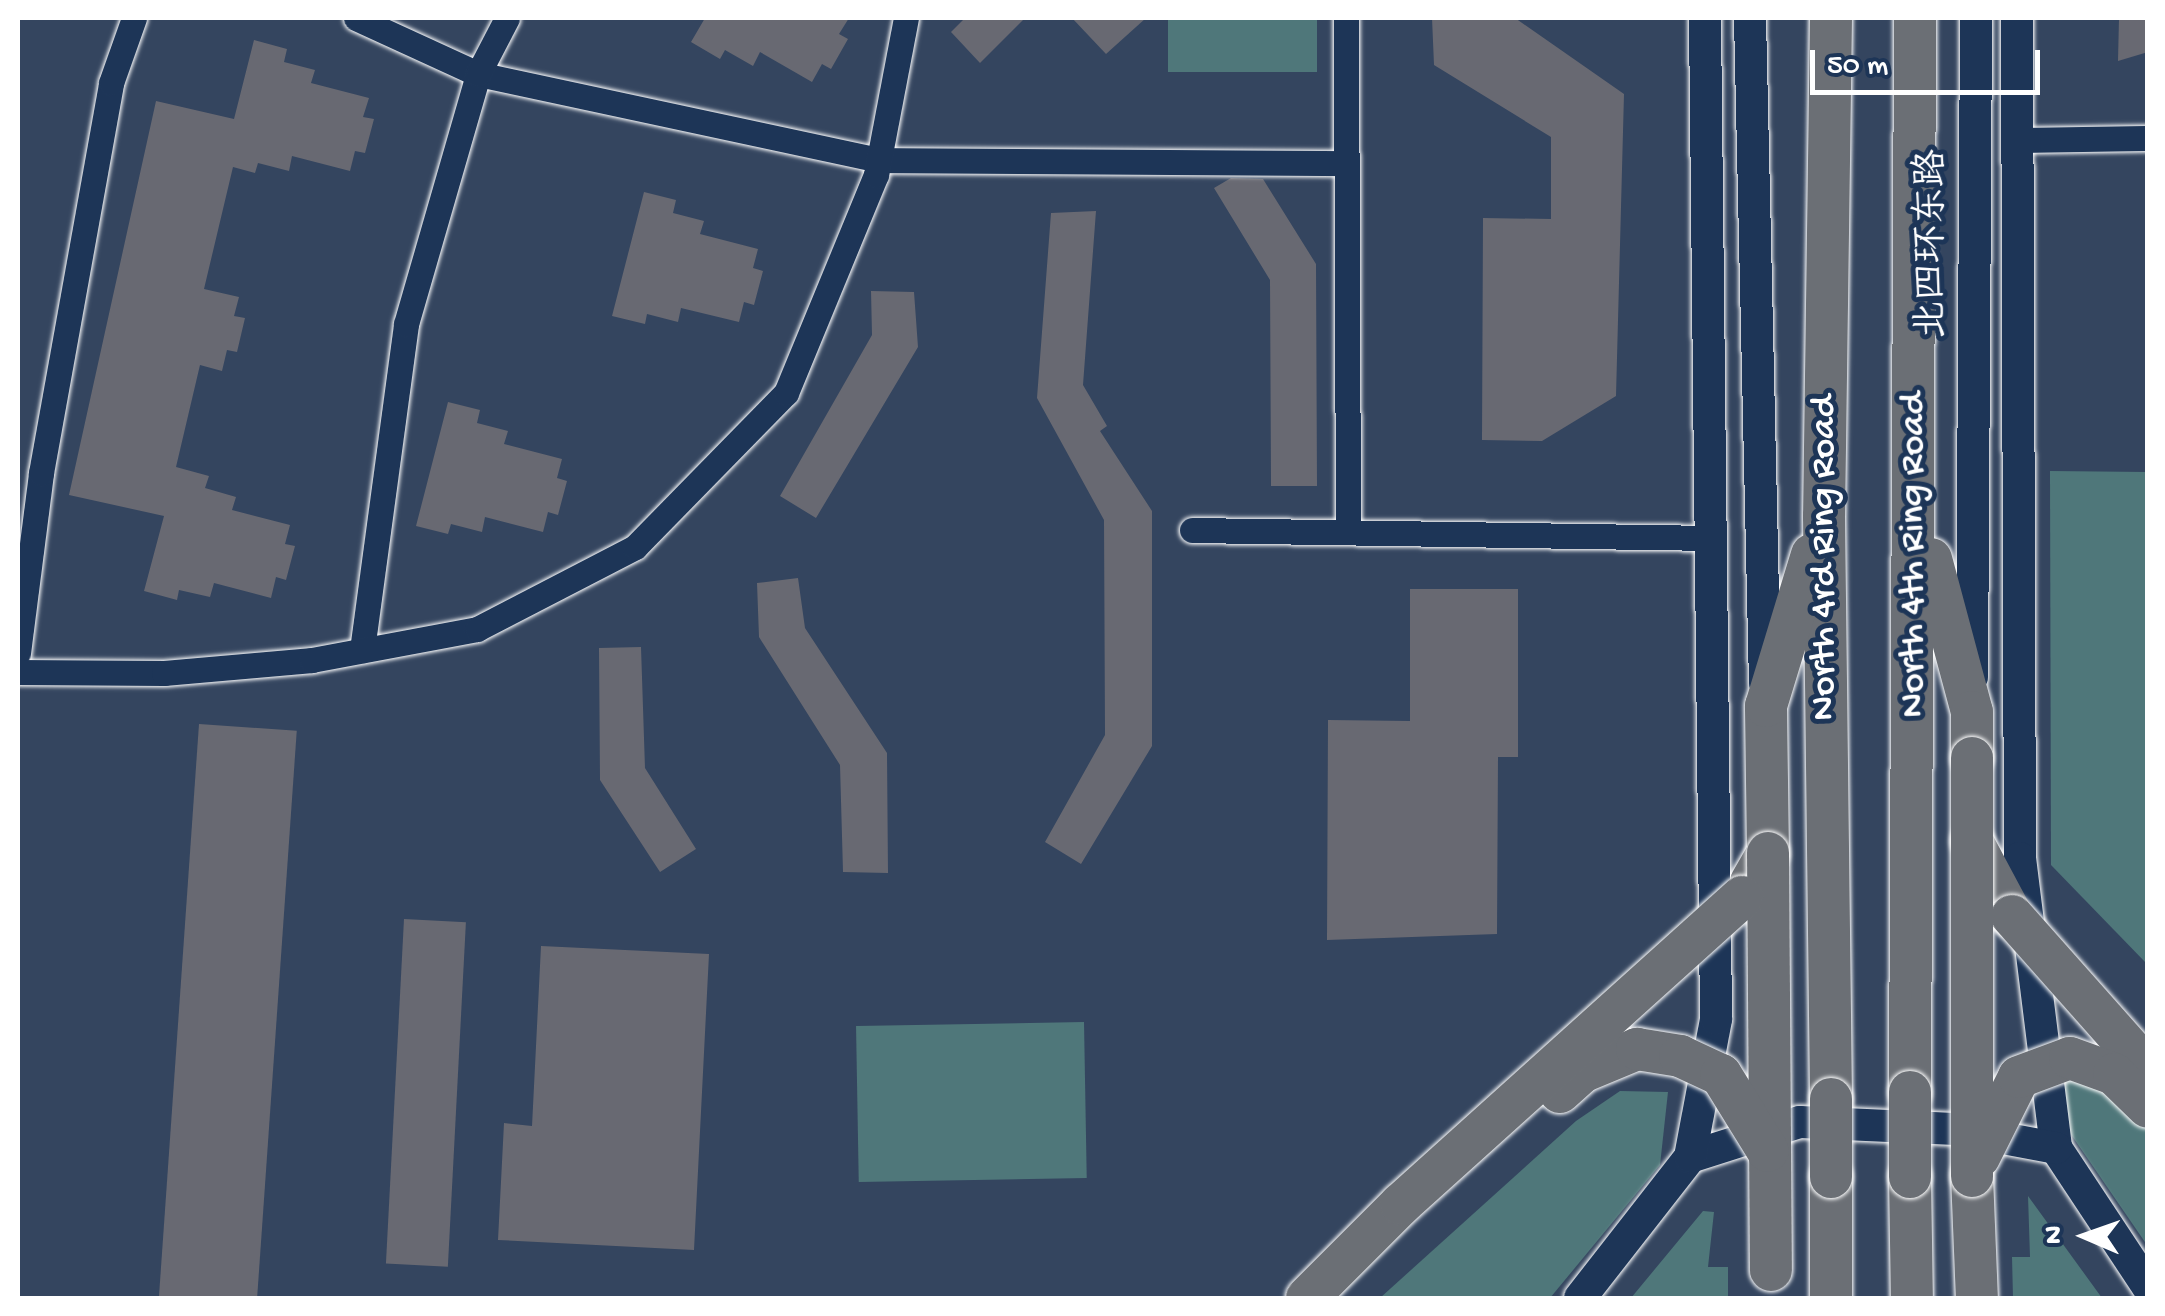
<!DOCTYPE html>
<html>
<head>
<meta charset="utf-8">
<style>
	body { margin:0 }
	#map { position:relative; width:2165px; height:1316px; overflow:hidden; background:#34455f; font-family:"Gochi Hand","LXGW WenKai TC",sans-serif }
	div>[style] { position:absolute }
	.green>* { inset:0; background:#4f777a; transform-origin:0 0 }
	.building>* { inset:0; background:#686972; transform-origin:0 0 }
	.roads { filter:drop-shadow(0 0 2px #fff) drop-shadow(0 0 2px #fff) }
	.minor>* { height:25px; margin:-12.5px; padding:0 12.5px; transform-origin:12.5px; border-radius:12.5px; background:#1d3557 }
	.tertiary>* { height:32px; margin:-16px; padding:0 16px; transform-origin:16px; border-radius:16px; background:#1d3557 }
	.trunk>* { height:42px; margin:-21px; padding:0 21px; transform-origin:21px; border-radius:21px; background:#6b6f75 }
	.bridges { filter:drop-shadow(0 0 2px #fff) drop-shadow(0 0 2px #fff) }
	.trunk-bridge>* { height:42px; margin:-21px; padding:0 21px; transform-origin:21px; border-radius:21px; background:#6b6f75 }
	span { translate:-50% -50%; white-space:nowrap; text-align:center; line-height:1.15; -webkit-text-stroke:10px #1d3557; paint-order:stroke }
	.street-label { font-size:38px; color:#fff }
	.frame { position:absolute; inset:0; border:20px solid #fff; pointer-events:none }
	.north { position:absolute; left:2035px; top:1186px; width:100px; height:100px; -webkit-text-stroke:8px #1d3557; paint-order:stroke; rotate:272deg; font-size:28px; font-weight:700; line-height:40px; text-align:center; color:#fff }
	.north::after { content:''; display:block; margin:auto; width:35px; height:45px; background:#fff; clip-path:polygon(50% 0,100% 100%,50% 72%,0 100%) }
	.scale { position:absolute; left:1810px; top:50px; width:230px; height:45px; box-sizing:border-box; border:5px solid #fff; border-top:0; padding-left:12px; font-size:30px; line-height:35px; white-space:nowrap; color:#fff; -webkit-text-stroke:8px #1d3557; paint-order:stroke }
</style>
</head>
<body>
<div id="map">
	<div class="green">
		<div style="left:1168px;top:18px;width:149px;height:54px"></div>
		<div style="clip-path:polygon(2050px 471px,2147px 472px,2147px 964px,2051px 865px)"></div>
		<div style="left:1084px;top:1022px;width:156px;height:228px;rotate:89deg"></div>
		<div style="clip-path:polygon(2095px 1074px,2147px 1108px,2147px 1245px,2057px 1114px,2054px 1080px)"></div>
		<div style="clip-path:polygon(1620px 1091px,1668px 1092px,1660px 1165px,1550px 1298px,1380px 1298px,1576px 1121px)"></div>
		<div style="clip-path:polygon(2028px 1196px,2102px 1298px,2013px 1298px,2012px 1257px,2030px 1257px)"></div>
		<div style="clip-path:polygon(1703px 1211px,1714px 1212px,1708px 1267px,1728px 1267px,1728px 1298px,1631px 1298px)"></div>
	</div>
	<div class="building">
		<div style="clip-path:polygon(705px 18px,849px 18px,839px 34px,848px 39px,831px 69px,822px 64px,812px 82px,760px 52px,753px 66px,725px 50px,720px 59px,691px 42px)"></div>
		<div style="clip-path:polygon(965px 18px,1025px 18px,980px 63px,951px 32px)"></div>
		<div style="clip-path:polygon(1072px 18px,1146px 18px,1106px 54px)"></div>
		<div style="clip-path:polygon(1432px 18px,1515px 18px,1624px 94px,1616px 396px,1542px 441px,1482px 440px,1483px 218px,1551px 219px,1551px 137px,1434px 65px)"></div>
		<div style="clip-path:polygon(2119px 18px,2148px 18px,2148px 52px,2118px 61px)"></div>
		<div style="clip-path:polygon(254px 40px,287px 49px,284px 62px,315px 70px,311px 83px,369px 98px,363px 117px,374px 119px,365px 153px,355px 151px,350px 171px,292px 156px,289px 171px,258px 163px,255px 173px,233px 167px,204px 289px,239px 297px,234px 316px,245px 318px,237px 352px,227px 350px,222px 371px,200px 365px,176px 467px,209px 476px,205px 488px,236px 497px,232px 510px,290px 525px,285px 544px,295px 546px,286px 580px,276px 577px,271px 598px,214px 583px,210px 597px,179px 590px,177px 600px,144px 591px,164px 516px,69px 495px,156px 101px,234px 119px)"></div>
		<div style="clip-path:polygon(1231px 178px,1263px 179px,1316px 264px,1317px 486px,1271px 486px,1270px 280px,1214px 188px)"></div>
		<div style="clip-path:polygon(644px 192px,676px 200px,673px 213px,704px 221px,700px 234px,758px 249px,753px 268px,763px 271px,754px 305px,744px 302px,739px 322px,681px 308px,678px 322px,647px 314px,645px 324px,612px 316px)"></div>
		<div style="clip-path:polygon(1096px 211px,1083px 385px,1107px 426px,1100px 431px,1152px 511px,1152px 746px,1081px 864px,1045px 842px,1105px 735px,1104px 520px,1037px 398px,1051px 213px)"></div>
		<div style="clip-path:polygon(871px 291px,914px 292px,918px 347px,816px 518px,780px 496px,872px 335px)"></div>
		<div style="clip-path:polygon(448px 402px,480px 410px,477px 423px,508px 431px,504px 444px,562px 459px,557px 478px,567px 481px,558px 515px,548px 512px,543px 532px,485px 517px,482px 532px,451px 524px,448px 534px,416px 526px)"></div>
		<div style="clip-path:polygon(798px 578px,805px 628px,887px 753px,888px 873px,843px 872px,840px 765px,759px 637px,757px 583px)"></div>
		<div style="clip-path:polygon(1410px 589px,1518px 589px,1518px 757px,1498px 757px,1497px 934px,1327px 940px,1328px 720px,1410px 721px)"></div>
		<div style="clip-path:polygon(641px 647px,645px 768px,696px 849px,660px 872px,600px 780px,599px 648px)"></div>
		<div style="left:199px;top:724px;width:98px;height:575px;rotate:4deg"></div>
		<div style="left:404px;top:919px;width:62px;height:345px;rotate:3deg"></div>
		<div style="clip-path:polygon(541px 946px,709px 954px,694px 1250px,498px 1240px,504px 1123px,532px 1126px)"></div>
	</div>
	<div class="roads">
		<div class="minor">
			<div style="left:356px;top:18px;width:134px;rotate:24.7deg"></div>
			<div style="left:478px;top:74px;width:409px;rotate:12.1deg"></div>
			<div style="left:878px;top:160px;width:469px;rotate:0.4deg"></div>
			<div style="left:1346px;top:18px;width:514px;rotate:89.78deg"></div>
			<div style="left:2017px;top:140px;width:131px;rotate:-0.9deg"></div>
			<div style="left:1192px;top:530px;width:519px;rotate:0.88deg"></div>
			<div style="left:362px;top:650px;width:329px;rotate:-82.3deg"></div>
			<div style="left:406px;top:324px;width:260px;rotate:-73.9deg"></div>
			<div style="left:478px;top:74px;width:63px;rotate:-62.6deg"></div>
			<div style="left:18px;top:653px;width:181px;rotate:-82.7deg"></div>
			<div style="left:41px;top:473px;width:396px;rotate:-79.8deg"></div>
			<div style="left:111px;top:83px;width:69px;rotate:-70.5deg"></div>
			<div style="left:18px;top:672px;width:146px;rotate:0.4deg"></div>
			<div style="left:164px;top:673px;width:149px;rotate:-5deg"></div>
			<div style="left:312px;top:660px;width:168px;rotate:-10.6deg"></div>
			<div style="left:477px;top:629px;width:178px;rotate:-27.4deg"></div>
			<div style="left:635px;top:547px;width:216px;rotate:-45.6deg"></div>
			<div style="left:786px;top:393px;width:236px;rotate:-67.6deg"></div>
			<div style="left:876px;top:175px;width:160px;rotate:-79.2deg"></div>
		</div>
		<div class="tertiary">
			<div style="left:1750px;top:18px;width:665px;rotate:88.71deg"></div>
			<div style="left:2017px;top:18px;width:840px;rotate:89.8deg"></div>
			<div style="left:2020px;top:858px;width:292px;rotate:82.9deg"></div>
			<div style="left:2056px;top:1148px;width:167px;rotate:56.5deg"></div>
			<div style="left:1972px;top:677px;width:659px;rotate:-89.65deg"></div>
			<div style="left:1690px;top:1157px;width:115px;rotate:-17.7deg"></div>
			<div style="left:1800px;top:1122px;width:155px;rotate:2.6deg"></div>
			<div style="left:1955px;top:1129px;width:103px;rotate:10.7deg"></div>
			<div style="left:1580px;top:1298px;width:179px;rotate:-52deg"></div>
			<div style="left:1690px;top:1157px;width:140px;rotate:-79.3deg"></div>
			<div style="left:1716px;top:1019px;width:1001px;rotate:-90.63deg"></div>
		</div>
		<div class="trunk">
			<div style="left:1831px;top:18px;width:498px;rotate:90.8deg"></div>
			<div style="left:1824px;top:516px;width:583px;rotate:89.31deg"></div>
			<div style="left:1931px;top:559px;width:158px;rotate:75deg"></div>
			<div style="left:1972px;top:712px;width:46px;rotate:90deg"></div>
			<div style="left:1972px;top:841px;width:85px;rotate:61.9deg"></div>
			<div style="left:1751px;top:882px;width:34px;rotate:-60deg"></div>
			<div style="left:1768px;top:853px;width:147px;rotate:-90.8deg"></div>
			<div style="left:1766px;top:706px;width:158px;rotate:-73.1deg"></div>
			<div style="left:1910px;top:1092px;width:1074px;rotate:-89.73deg"></div>
			<div style="left:1972px;top:1176px;width:122px;rotate:87.7deg"></div>
			<div style="left:1831px;top:1177px;width:121px;rotate:90deg"></div>
			<div style="left:1910px;top:1177px;width:121px;rotate:89.1deg"></div>
		</div>
	</div>
	<div class="bridges">
		<div class="trunk-bridge">
			<div style="left:1768px;top:853px;width:417px;rotate:89.6deg"></div>
			<div style="left:2012px;top:916px;width:205px;rotate:48.4deg"></div>
			<div style="left:1560px;top:1092px;width:30px;rotate:-42deg"></div>
			<div style="left:1582px;top:1072px;width:60px;rotate:-22.7deg"></div>
			<div style="left:1637px;top:1049px;width:44px;rotate:9.2deg"></div>
			<div style="left:1680px;top:1056px;width:45px;rotate:24.9deg"></div>
			<div style="left:1721px;top:1075px;width:89px;rotate:58.3deg"></div>
			<div style="left:1910px;top:1092px;width:85px;rotate:90deg"></div>
			<div style="left:1979px;top:1157px;width:89px;rotate:-63.4deg"></div>
			<div style="left:2019px;top:1077px;width:54px;rotate:-20.4deg"></div>
			<div style="left:2070px;top:1058px;width:47px;rotate:20deg"></div>
			<div style="left:2114px;top:1074px;width:47px;rotate:44.1deg"></div>
			<div style="left:1972px;top:1176px;width:418px;rotate:-90deg"></div>
			<div style="left:1831px;top:1177px;width:78px;rotate:-90deg"></div>
			<div style="left:1307px;top:1298px;width:133px;rotate:-45deg"></div>
			<div style="left:1401px;top:1204px;width:459px;rotate:-42deg"></div>
		</div>
	</div>
	<div class="street-label">
		<span style="left:1935px;top:244px;rotate:-90deg">北四环东路</span>
		<span style="left:1915px;top:555px;rotate:-90deg">North 4th Ring Road</span>
		<span style="left:1826px;top:558px;rotate:-90deg">North 4rd Ring Road</span>
	</div>
	<div class="frame"></div>
	<div class="north">N</div>
	<div class="scale">50 m</div>
</div>
</body>
</html>
